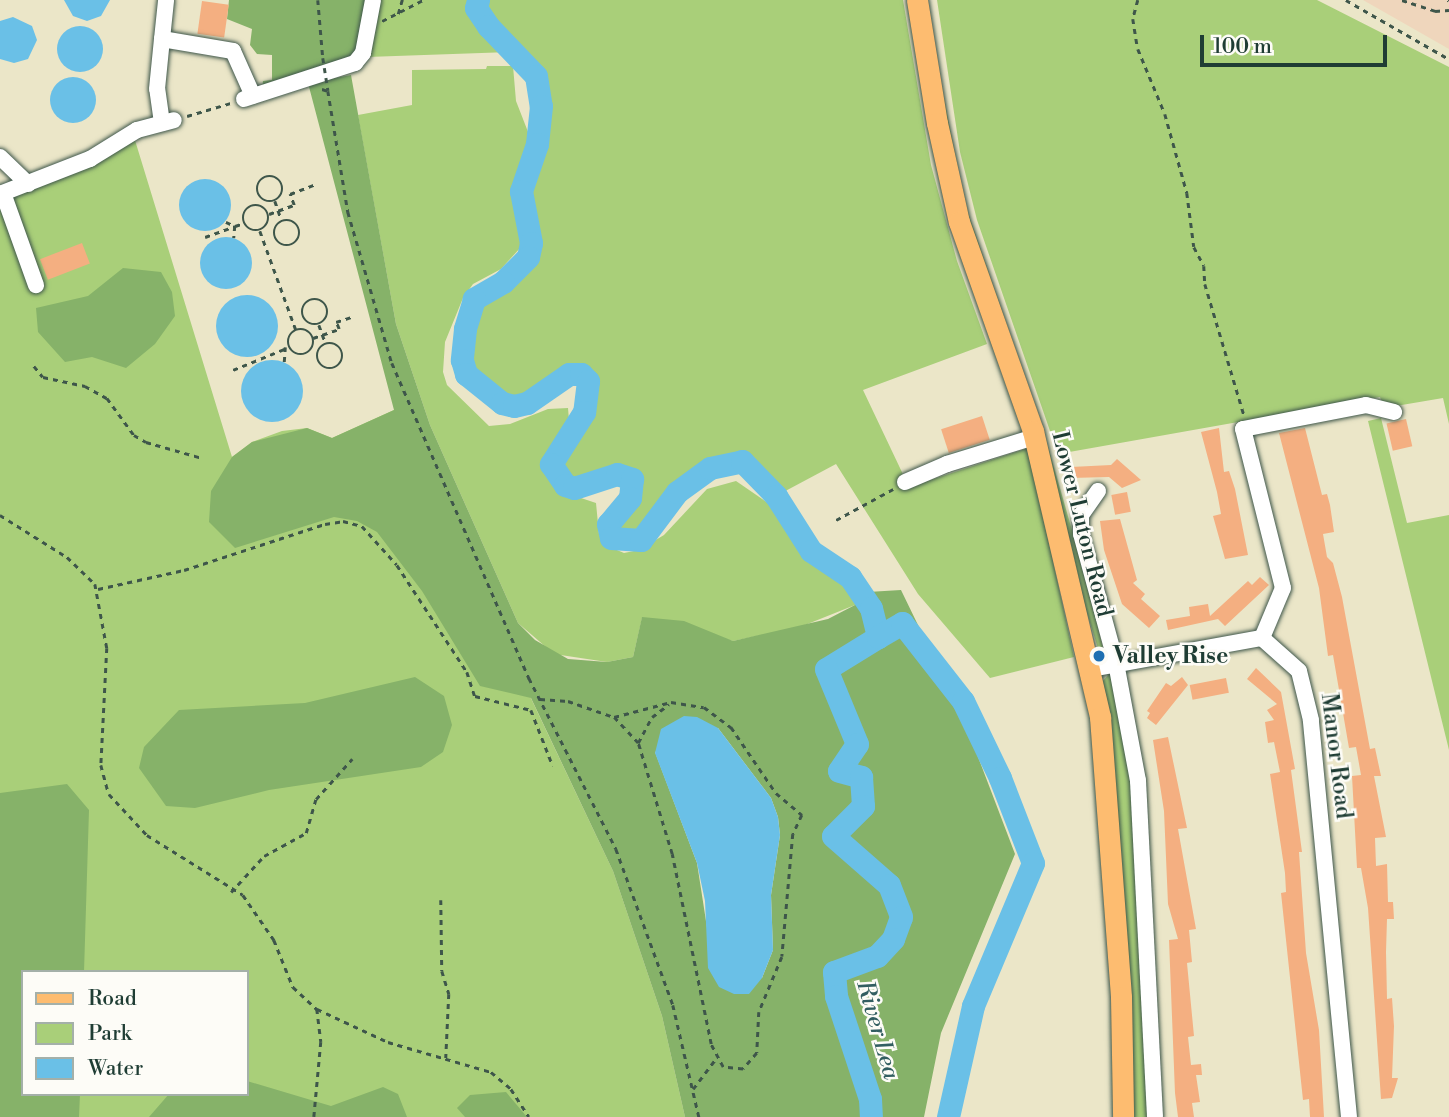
<!DOCTYPE html>
<html>
<head>
<meta charset="utf-8">
<style>
	body { margin:0 }
	#map { position:relative; width:1449px; height:1117px; overflow:hidden; background:#ebe6c8; font-family:"Libre Bodoni",serif }
	div>[style] { position:absolute }
	.built>* { inset:0; background:#efd6bc }
	.green>* { inset:0; background:#a9cf79 }
	.forest>* { inset:0; background:#86b269 }
	.water>* { inset:0; background:#6ac0e7 }
	.round { border-radius:50% }
	.river>* { height:23px; margin:-11.5px; padding:0 11.5px; transform-origin:11.5px; border-radius:11.5px; background:#6ac0e7 }
	.building>* { inset:0; background:#f4af81; transform-origin:0 0 }
	.path>* { height:2.5px; margin-top:-1.25px; transform-origin:0; background:repeating-linear-gradient(90deg,#3e564a 0 5px,transparent 0 10px) }
	.path>.ring { margin:-1.25px; padding:0; box-sizing:content-box; background:none; border:2.5px solid #3e564a; border-radius:50% }
	.roads { filter:drop-shadow(0 0 2px #3e564a) drop-shadow(0 0 2px #3e564a) }
	.minor>* { height:16px; margin:-8px; padding:0 8px; transform-origin:8px; border-radius:8px; background:#fff }
	.major>* { height:21px; margin:-10.5px; padding:0 10.5px; transform-origin:10.5px; border-radius:10.5px; background:#fdbc70 }
	.path-bridge>* { height:2.5px; margin-top:-1.25px; transform-origin:0; background:repeating-linear-gradient(90deg,#3e564a 0 5px,transparent 0 10px) }
	.dots>* { width:19px; height:19px; translate:-50% -50%; box-sizing:border-box; border:4px solid #fdfcf7; border-radius:50% }
	span { translate:-50% -50%; white-space:nowrap; text-align:center; line-height:1.15; -webkit-text-stroke:5px #fdfcf7; paint-order:stroke }
	.street-label { font-size:23px; color:#1f3d34 }
	.poi-label { font-size:23px; color:#1f3d34; font-weight:700 }
	.left { translate:0 -50%; text-align:left }
	.water-label { font-size:24px; color:#325e61; font-style:italic }
	.legend { position:absolute; left:21px; top:970px; width:228px; height:126px; box-sizing:border-box; background:#fdfcf7; border:2px solid #a4b0a9; margin:0; padding:9px 12px; list-style:none; font-size:21px; color:#1f3d34 }
	.legend li { display:flex; align-items:center; gap:14px; height:35px }
	.legend b { width:35px; border:2px solid #a4b0a9 }
	.scale { position:absolute; left:1200px; top:35px; width:187px; height:32px; box-sizing:border-box; border:4px solid #1f3d34; border-top:0; padding-left:9px; font-size:21px; line-height:24px; white-space:nowrap; color:#1f3d34; -webkit-text-stroke:5px #fdfcf7; paint-order:stroke }
</style>
</head>
<body>
<div id="map">
	<div class="built">
		<div style="clip-path:polygon(1363px 0,1449px 0,1449px 49px)"></div>
	</div>
	<div class="green">
		<div style="clip-path:polygon(380px 0,903px 0,931px 165px,957px 261px,987px 344px,863px 390px,909px 487px,1028px 448px,1074px 657px,990px 678px,918px 594px,836px 464px,776px 496px,755px 470px,742px 461px,728px 461px,677px 492px,641px 540px,611px 538px,608px 524px,630px 498px,632px 479px,617px 474px,574px 488px,565px 485px,551px 464px,584px 412px,588px 381px,581px 374px,570px 374px,527px 403px,514px 406px,477px 386px,462px 360px,474px 299px,504px 282px,528px 256px,531px 243px,520px 203px,537px 143px,541px 106px,536px 76px,513px 52px,367px 57px)"></div>
		<div style="clip-path:polygon(937px 0,1317px 0,1449px 67px,1449px 424px,1443px 398px,1384px 408px,1380px 397px,1058px 454px,977px 220px,960px 152px)"></div>
		<div style="clip-path:polygon(487px 66px,513px 66px,516px 101px,530px 137px,512px 192px,521px 247px,501px 269px,473px 284px,463px 298px,445px 342px,443px 372px,447px 385px,489px 426px,510px 424px,548px 409px,568px 408px,569px 420px,544px 458px,547px 474px,557px 490px,596px 503px,599px 534px,605px 545px,624px 553px,639px 550px,664px 535px,707px 489px,736px 481px,768px 503px,806px 555px,842px 575px,861px 600px,855px 605px,800px 627px,733px 641px,642px 618px,633px 657px,607px 662px,554px 654px,518px 623px,430px 425px,396px 324px,358px 115px,412px 105px,412px 70px,486px 69px)"></div>
		<div style="clip-path:polygon(942px 88px,965px 204px,1043px 429px,1090px 593px,1104px 653px,1101px 658px,956px 189px)"></div>
		<div style="clip-path:polygon(evenodd,134px 137px,232px 457px,252px 442px,282px 431px,307px 428px,332px 438px,394px 410px,613px 871px,662px 1016px,685px 1117px,0 1117px,0 199px,134px 137px,23px 972px,247px 972px,247px 1094px,23px 1094px,23px 972px)"></div>
		<div style="clip-path:polygon(1381px 418px,1407px 523px,1449px 515px,1449px 750px,1368px 421px)"></div>
		<div style="clip-path:polygon(1110px 673px,1129px 741px,1149px 1117px,1129px 1117px,1101px 683px)"></div>
	</div>
	<div class="forest">
		<div style="clip-path:polygon(229px 0,365px 0,355px 54px,262px 90px,263px 81px,272px 80px,272px 55px,257px 54px,250px 45px,252px 29px,227px 19px)"></div>
		<div style="clip-path:polygon(evenodd,351px 75px,396px 324px,430px 425px,518px 623px,535px 640px,568px 659px,607px 662px,633px 657px,642px 617px,684px 621px,733px 641px,828px 619px,855px 605px,868px 592px,901px 590px,964px 720px,1015px 854px,941px 1033px,924px 1117px,685px 1117px,662px 1016px,613px 871px,531px 698px,480px 686px,422px 591px,377px 532px,357px 521px,334px 517px,235px 548px,209px 522px,211px 491px,232px 457px,252px 442px,307px 428px,332px 438px,394px 410px,308px 83px,351px 75px,718px 728px,771px 798px,778px 817px,780px 835px,771px 895px,773px 950px,762px 978px,708px 934px,697px 863px,655px 752px,718px 728px)"></div>
		<div style="clip-path:polygon(123px 268px,161px 272px,172px 292px,175px 316px,155px 344px,126px 368px,92px 357px,65px 362px,38px 332px,36px 308px,88px 296px)"></div>
		<div style="clip-path:polygon(415px 677px,444px 696px,452px 725px,443px 752px,421px 767px,269px 790px,195px 808px,166px 806px,139px 768px,144px 747px,179px 710px,305px 703px)"></div>
		<div style="clip-path:polygon(67px 784px,89px 810px,84px 972px,23px 972px,23px 1094px,80px 1094px,79px 1117px,0 1117px,0 793px)"></div>
		<div style="clip-path:polygon(247px 1081px,331px 1106px,383px 1087px,398px 1094px,407px 1117px,149px 1117px,169px 1094px,247px 1094px)"></div>
		<div style="clip-path:polygon(506px 1092px,527px 1117px,465px 1117px,457px 1108px,470px 1095px)"></div>
	</div>
	<div class="water">
		<div style="clip-path:polygon(64px 0,110px 0,101px 16px,87px 21px,73px 16px)"></div>
		<div style="clip-path:polygon(13px 17px,32px 26px,37px 40px,28px 59px,14px 63px,0 59px,0 21px)"></div>
		<div class="round" style="left:57px;top:26px;width:46px;height:46px"></div>
		<div class="round" style="left:50px;top:77px;width:46px;height:46px"></div>
		<div class="round" style="left:179px;top:179px;width:52px;height:52px"></div>
		<div class="round" style="left:200px;top:237px;width:52px;height:52px"></div>
		<div class="round" style="left:216px;top:295px;width:62px;height:62px"></div>
		<div class="round" style="left:241px;top:360px;width:62px;height:62px"></div>
		<div style="clip-path:polygon(684px 716px,697px 717px,718px 728px,771px 798px,778px 817px,780px 835px,771px 895px,773px 950px,762px 978px,749px 994px,734px 994px,719px 987px,708px 968px,705px 901px,697px 863px,655px 753px,661px 729px)"></div>
	</div>
	<div class="river">
		<div style="left:478px;top:0;width:8px;rotate:104deg"></div>
		<div style="left:476px;top:8px;width:22px;rotate:56deg"></div>
		<div style="left:488px;top:26px;width:69px;rotate:46.2deg"></div>
		<div style="left:536px;top:76px;width:30px;rotate:81deg"></div>
		<div style="left:541px;top:106px;width:38px;rotate:96deg"></div>
		<div style="left:537px;top:144px;width:50px;rotate:108.8deg"></div>
		<div style="left:521px;top:191px;width:53px;rotate:79.1deg"></div>
		<div style="left:531px;top:243px;width:14px;rotate:102deg"></div>
		<div style="left:528px;top:257px;width:35px;rotate:135deg"></div>
		<div style="left:503px;top:282px;width:34px;rotate:150deg"></div>
		<div style="left:474px;top:299px;width:31px;rotate:107deg"></div>
		<div style="left:465px;top:329px;width:31px;rotate:96deg"></div>
		<div style="left:462px;top:360px;width:15px;rotate:74deg"></div>
		<div style="left:466px;top:374px;width:46px;rotate:38.9deg"></div>
		<div style="left:502px;top:403px;width:12px;rotate:14deg"></div>
		<div style="left:514px;top:406px;width:13px;rotate:-13deg"></div>
		<div style="left:527px;top:403px;width:51px;rotate:-34.6deg"></div>
		<div style="left:569px;top:374px;width:12px"></div>
		<div style="left:581px;top:374px;width:10px;rotate:45deg"></div>
		<div style="left:588px;top:381px;width:31px;rotate:97deg"></div>
		<div style="left:584px;top:412px;width:62px;rotate:122.4deg"></div>
		<div style="left:551px;top:464px;width:25px;rotate:56deg"></div>
		<div style="left:565px;top:485px;width:9px;rotate:18deg"></div>
		<div style="left:574px;top:488px;width:45px;rotate:-18deg"></div>
		<div style="left:617px;top:474px;width:16px;rotate:18deg"></div>
		<div style="left:632px;top:479px;width:19px;rotate:96deg"></div>
		<div style="left:630px;top:498px;width:34px;rotate:130deg"></div>
		<div style="left:608px;top:524px;width:14px;rotate:78deg"></div>
		<div style="left:611px;top:538px;width:30px;rotate:4deg"></div>
		<div style="left:641px;top:540px;width:60px;rotate:-53.1deg"></div>
		<div style="left:677px;top:492px;width:41px;rotate:-36deg"></div>
		<div style="left:710px;top:468px;width:33px;rotate:-12deg"></div>
		<div style="left:742px;top:461px;width:49px;rotate:45.8deg"></div>
		<div style="left:776px;top:496px;width:65px;rotate:57.5deg"></div>
		<div style="left:811px;top:551px;width:47px;rotate:33.7deg"></div>
		<div style="left:850px;top:577px;width:37px;rotate:56deg"></div>
		<div style="left:871px;top:608px;width:30px;rotate:76deg"></div>
		<div style="left:878px;top:637px;width:61px;rotate:148.4deg"></div>
		<div style="left:826px;top:669px;width:81px;rotate:67.5deg"></div>
		<div style="left:857px;top:744px;width:32px;rotate:124deg"></div>
		<div style="left:839px;top:771px;width:23px;rotate:15deg"></div>
		<div style="left:861px;top:777px;width:29px;rotate:86deg"></div>
		<div style="left:863px;top:806px;width:42px;rotate:135deg"></div>
		<div style="left:833px;top:836px;width:74px;rotate:41.2deg"></div>
		<div style="left:889px;top:885px;width:34px;rotate:69deg"></div>
		<div style="left:901px;top:917px;width:23px;rotate:110deg"></div>
		<div style="left:893px;top:939px;width:23px;rotate:133deg"></div>
		<div style="left:877px;top:956px;width:46px;rotate:159.6deg"></div>
		<div style="left:834px;top:972px;width:24px;rotate:85deg"></div>
		<div style="left:836px;top:996px;width:108px;rotate:71.7deg"></div>
		<div style="left:870px;top:1099px;width:18px;rotate:87deg"></div>
		<div style="left:878px;top:637px;width:28px;rotate:-30deg"></div>
		<div style="left:902px;top:623px;width:99px;rotate:52deg"></div>
		<div style="left:963px;top:701px;width:85px;rotate:64.3deg"></div>
		<div style="left:1000px;top:778px;width:91px;rotate:68.8deg"></div>
		<div style="left:1033px;top:863px;width:155px;rotate:112.8deg"></div>
		<div style="left:973px;top:1006px;width:114px;rotate:102.7deg"></div>
	</div>
	<div class="building">
		<div style="left:202px;top:1px;width:27px;height:33px;rotate:8deg"></div>
		<div style="left:82px;top:243px;width:22px;height:45px;rotate:69deg"></div>
		<div style="left:982px;top:416px;width:25px;height:43px;rotate:72deg"></div>
		<div style="left:1406px;top:419px;width:28px;height:20px;rotate:77deg"></div>
		<div style="clip-path:polygon(1219px 428px,1224px 472px,1229px 471px,1235px 489px,1248px 555px,1225px 559px,1213px 516px,1221px 514px,1217px 492px,1201px 432px)"></div>
		<div style="clip-path:polygon(1305px 428px,1322px 495px,1327px 494px,1330px 505px,1334px 532px,1323px 534px,1327px 557px,1333px 563px,1342px 597px,1370px 749px,1375px 748px,1381px 776px,1374px 776px,1386px 837px,1375px 838px,1376px 866px,1387px 864px,1388px 902px,1393px 902px,1394px 919px,1387px 919px,1386px 952px,1387px 999px,1392px 998px,1394px 1026px,1392px 1078px,1398px 1078px,1392px 1098px,1381px 1099px,1368px 908px,1361px 868px,1357px 868px,1352px 776px,1361px 775px,1356px 747px,1349px 748px,1333px 655px,1328px 656px,1319px 588px,1279px 433px)"></div>
		<div style="clip-path:polygon(1117px 459px,1141px 480px,1122px 488px,1109px 477px,1070px 478px,1071px 467px,1111px 465px)"></div>
		<div style="left:1127px;top:492px;width:20px;height:16px;rotate:79deg"></div>
		<div style="clip-path:polygon(1120px 519px,1137px 580px,1133px 583px,1145px 594px,1141px 599px,1160px 616px,1149px 628px,1122px 604px,1104px 550px,1100px 521px)"></div>
		<div style="clip-path:polygon(1260px 577px,1269px 585px,1225px 626px,1218px 619px,1168px 630px,1166px 620px,1190px 616px,1189px 607px,1208px 604px,1210px 616px,1248px 581px,1252px 585px)"></div>
		<div style="clip-path:polygon(1256px 668px,1281px 692px,1295px 769px,1291px 770px,1302px 852px,1299px 852px,1306px 953px,1319px 1030px,1324px 1117px,1310px 1117px,1309px 1099px,1303px 1100px,1281px 893px,1286px 892px,1285px 873px,1270px 774px,1280px 772px,1274px 742px,1268px 743px,1265px 722px,1274px 720px,1267px 710px,1277px 704px,1247px 679px)"></div>
		<div style="clip-path:polygon(1182px 677px,1188px 685px,1156px 725px,1147px 718px,1150px 713px,1147px 711px,1166px 683px,1171px 686px)"></div>
		<div style="left:1226px;top:678px;width:15px;height:37px;rotate:79deg"></div>
		<div style="clip-path:polygon(1168px 737px,1187px 828px,1178px 829px,1196px 929px,1189px 930px,1192px 962px,1187px 963px,1194px 1036px,1188px 1037px,1191px 1065px,1201px 1064px,1202px 1075px,1196px 1075px,1200px 1102px,1192px 1103px,1194px 1117px,1178px 1117px,1175px 1093px,1169px 940px,1178px 939px,1168px 904px,1164px 811px,1153px 740px)"></div>
	</div>
	<div class="path">
		<div style="left:318px;top:0;width:58px;rotate:85.1deg"></div>
		<div style="left:1138px;top:0;width:20px;rotate:105deg"></div>
		<div style="left:1133px;top:19px;width:30px;rotate:81deg"></div>
		<div style="left:1138px;top:49px;width:70px;rotate:67.4deg"></div>
		<div style="left:1165px;top:114px;width:82px;rotate:74.4deg"></div>
		<div style="left:1187px;top:193px;width:54px;rotate:82.6deg"></div>
		<div style="left:1194px;top:247px;width:21px;rotate:62deg"></div>
		<div style="left:1204px;top:266px;width:18px;rotate:87deg"></div>
		<div style="left:1205px;top:284px;width:137px;rotate:73.4deg"></div>
		<div style="left:1346px;top:0;width:119px;rotate:29.8deg"></div>
		<div style="left:1402px;top:0;width:35px;rotate:18deg"></div>
		<div style="left:1435px;top:11px;width:14px;rotate:-4deg"></div>
		<div style="left:1448px;top:0;width:1px;rotate:45deg"></div>
		<div style="left:398px;top:14px;width:15px;rotate:-74deg"></div>
		<div style="left:382px;top:21px;width:46px;rotate:-27.1deg"></div>
		<div style="left:322px;top:89px;width:6px;rotate:18deg"></div>
		<div style="left:328px;top:91px;width:123px;rotate:80.6deg"></div>
		<div style="left:348px;top:212px;width:157px;rotate:73.8deg"></div>
		<div style="left:392px;top:363px;width:344px;rotate:66.5deg"></div>
		<div style="left:529px;top:678px;width:192px;rotate:63deg"></div>
		<div style="left:616px;top:849px;width:166px;rotate:69.9deg"></div>
		<div style="left:673px;top:1005px;width:115px;rotate:76.9deg"></div>
		<div style="left:187px;top:116px;width:46px;rotate:-16.5deg"></div>
		<div class="ring" style="left:257px;top:176px;width:23.5px;height:23.5px"></div>
		<div style="left:275px;top:201px;width:21px;rotate:71deg"></div>
		<div class="ring" style="left:243px;top:205px;width:23.5px;height:23.5px"></div>
		<div style="left:269px;top:214px;width:27px;rotate:-20deg"></div>
		<div style="left:294px;top:205px;width:12px;rotate:-110deg"></div>
		<div style="left:290px;top:194px;width:26px;rotate:-21deg"></div>
		<div class="ring" style="left:274px;top:220px;width:23.5px;height:23.5px"></div>
		<div style="left:226px;top:222px;width:10px;rotate:24deg"></div>
		<div style="left:235px;top:226px;width:9px;rotate:-18deg"></div>
		<div style="left:260px;top:231px;width:105px;rotate:70deg"></div>
		<div style="left:205px;top:237px;width:32px;rotate:-20deg"></div>
		<div style="left:235px;top:226px;width:12px;rotate:95deg"></div>
		<div class="ring" style="left:302px;top:299px;width:23.5px;height:23.5px"></div>
		<div style="left:319px;top:325px;width:20px;rotate:70deg"></div>
		<div class="ring" style="left:288px;top:329px;width:23.5px;height:23.5px"></div>
		<div style="left:313px;top:338px;width:28px;rotate:-19deg"></div>
		<div style="left:339px;top:329px;width:8px;rotate:-113deg"></div>
		<div style="left:336px;top:322px;width:19px;rotate:-18deg"></div>
		<div class="ring" style="left:317px;top:343px;width:23.5px;height:23.5px"></div>
		<div style="left:284px;top:362px;width:15px;rotate:-86deg"></div>
		<div style="left:34px;top:366px;width:14px;rotate:51deg"></div>
		<div style="left:43px;top:377px;width:43px;rotate:12.1deg"></div>
		<div style="left:85px;top:386px;width:25px;rotate:29deg"></div>
		<div style="left:107px;top:398px;width:46px;rotate:53.9deg"></div>
		<div style="left:134px;top:435px;width:14px;rotate:30deg"></div>
		<div style="left:146px;top:442px;width:58px;rotate:15.9deg"></div>
		<div style="left:233px;top:370px;width:61px;rotate:-22.3deg"></div>
		<div style="left:0;top:515px;width:79px;rotate:32.1deg"></div>
		<div style="left:67px;top:557px;width:39px;rotate:44deg"></div>
		<div style="left:95px;top:584px;width:65px;rotate:79.4deg"></div>
		<div style="left:107px;top:648px;width:117px;rotate:92.9deg"></div>
		<div style="left:101px;top:765px;width:30px;rotate:75deg"></div>
		<div style="left:109px;top:794px;width:56px;rotate:47.2deg"></div>
		<div style="left:147px;top:835px;width:113px;rotate:32deg"></div>
		<div style="left:243px;top:895px;width:55px;rotate:55.4deg"></div>
		<div style="left:274px;top:940px;width:51px;rotate:68deg"></div>
		<div style="left:293px;top:987px;width:33px;rotate:43deg"></div>
		<div style="left:317px;top:1009px;width:33px;rotate:83deg"></div>
		<div style="left:321px;top:1042px;width:75px;rotate:95.3deg"></div>
		<div style="left:836px;top:520px;width:65px;rotate:-28.5deg"></div>
		<div style="left:98px;top:589px;width:88px;rotate:-12.5deg"></div>
		<div style="left:184px;top:570px;width:148px;rotate:-18.1deg"></div>
		<div style="left:325px;top:524px;width:18px;rotate:-9deg"></div>
		<div style="left:343px;top:521px;width:20px;rotate:15deg"></div>
		<div style="left:362px;top:526px;width:52px;rotate:48.1deg"></div>
		<div style="left:397px;top:565px;width:128px;rotate:56.8deg"></div>
		<div style="left:467px;top:672px;width:25px;rotate:72deg"></div>
		<div style="left:475px;top:696px;width:58px;rotate:14deg"></div>
		<div style="left:531px;top:710px;width:60px;rotate:68.6deg"></div>
		<div style="left:540px;top:699px;width:28px;rotate:4deg"></div>
		<div style="left:568px;top:701px;width:49px;rotate:19.2deg"></div>
		<div style="left:614px;top:717px;width:59px;rotate:-14.7deg"></div>
		<div style="left:671px;top:702px;width:33px;rotate:9deg"></div>
		<div style="left:704px;top:707px;width:34px;rotate:37deg"></div>
		<div style="left:731px;top:727px;width:80px;rotate:55.7deg"></div>
		<div style="left:776px;top:793px;width:34px;rotate:40deg"></div>
		<div style="left:802px;top:815px;width:21px;rotate:115deg"></div>
		<div style="left:793px;top:834px;width:123px;rotate:95.1deg"></div>
		<div style="left:782px;top:957px;width:60px;rotate:112.7deg"></div>
		<div style="left:759px;top:1012px;width:41px;rotate:92.8deg"></div>
		<div style="left:757px;top:1053px;width:21px;rotate:131deg"></div>
		<div style="left:743px;top:1069px;width:20px;rotate:-174deg"></div>
		<div style="left:723px;top:1067px;width:26px;rotate:-118deg"></div>
		<div style="left:711px;top:1044px;width:194px;rotate:-101.6deg"></div>
		<div style="left:672px;top:854px;width:116px;rotate:-107deg"></div>
		<div style="left:638px;top:743px;width:35px;rotate:-133deg"></div>
		<div style="left:638px;top:743px;width:30px;rotate:-62deg"></div>
		<div style="left:652px;top:717px;width:21px;rotate:-37deg"></div>
		<div style="left:231px;top:892px;width:49px;rotate:-47.5deg"></div>
		<div style="left:264px;top:856px;width:48px;rotate:-28.7deg"></div>
		<div style="left:306px;top:833px;width:35px;rotate:-74deg"></div>
		<div style="left:316px;top:799px;width:54px;rotate:-48deg"></div>
		<div style="left:441px;top:900px;width:71px;rotate:89.2deg"></div>
		<div style="left:442px;top:971px;width:24px;rotate:73deg"></div>
		<div style="left:449px;top:994px;width:64px;rotate:92.7deg"></div>
		<div style="left:317px;top:1009px;width:78px;rotate:24.9deg"></div>
		<div style="left:388px;top:1042px;width:107px;rotate:16.2deg"></div>
		<div style="left:491px;top:1072px;width:26px;rotate:40deg"></div>
		<div style="left:511px;top:1089px;width:33px;rotate:57deg"></div>
		<div style="left:693px;top:1089px;width:39px;rotate:-53deg"></div>
	</div>
	<div class="roads">
		<div class="minor">
			<div style="left:162px;top:39px;width:39px;rotate:-84deg"></div>
			<div style="left:244px;top:99px;width:117px;rotate:-18deg"></div>
			<div style="left:355px;top:63px;width:13px;rotate:-51deg"></div>
			<div style="left:363px;top:53px;width:54px;rotate:-79.3deg"></div>
			<div style="left:162px;top:123px;width:34px;rotate:-98deg"></div>
			<div style="left:157px;top:89px;width:50px;rotate:-84.3deg"></div>
			<div style="left:162px;top:39px;width:72px;rotate:9.6deg"></div>
			<div style="left:233px;top:51px;width:49px;rotate:66deg"></div>
			<div style="left:0;top:157px;width:39px;rotate:44deg"></div>
			<div style="left:3px;top:193px;width:98px;rotate:70.3deg"></div>
			<div style="left:0;top:194px;width:97px;rotate:-21.3deg"></div>
			<div style="left:90px;top:159px;width:55px;rotate:-31.7deg"></div>
			<div style="left:137px;top:130px;width:38px;rotate:-15deg"></div>
			<div style="left:905px;top:482px;width:46px;rotate:-23.2deg"></div>
			<div style="left:947px;top:464px;width:91px;rotate:-17.2deg"></div>
			<div style="left:1098px;top:491px;width:29px;rotate:125deg"></div>
			<div style="left:1081px;top:515px;width:19px;rotate:90deg"></div>
			<div style="left:1081px;top:534px;width:134px;rotate:74.8deg"></div>
			<div style="left:1116px;top:663px;width:120px;rotate:79.4deg"></div>
			<div style="left:1138px;top:781px;width:336px;rotate:87.1deg"></div>
			<div style="left:1091px;top:669px;width:174px;rotate:-10.3deg"></div>
			<div style="left:1349px;top:1117px;width:399px;rotate:-95.5deg"></div>
			<div style="left:1311px;top:720px;width:50px;rotate:-103.8deg"></div>
			<div style="left:1299px;top:671px;width:50px;rotate:-138.3deg"></div>
			<div style="left:1262px;top:638px;width:54px;rotate:-67.2deg"></div>
			<div style="left:1283px;top:588px;width:164px;rotate:-104.1deg"></div>
			<div style="left:1243px;top:429px;width:125px;rotate:-11deg"></div>
			<div style="left:1366px;top:405px;width:29px;rotate:14deg"></div>
		</div>
		<div class="major">
			<div style="left:917px;top:0;width:125px;rotate:80.8deg"></div>
			<div style="left:937px;top:123px;width:101px;rotate:77.5deg"></div>
			<div style="left:959px;top:222px;width:222px;rotate:70.5deg"></div>
			<div style="left:1033px;top:431px;width:294px;rotate:76.8deg"></div>
			<div style="left:1100px;top:717px;width:281px;rotate:85.7deg"></div>
			<div style="left:1121px;top:997px;width:120px;rotate:89deg"></div>
		</div>
	</div>
	<div class="path-bridge">
		<div style="left:323px;top:58px;width:33px;rotate:81deg"></div>
	</div>
	<div class="dots">
		<div style="left:1099px;top:656px;background:#1f6fb2"></div>
	</div>
	<div class="street-label">
		<span style="left:1082px;top:524px;rotate:76deg">Lower Luton Road</span>
		<span style="left:1336px;top:756px;rotate:83deg">Manor Road</span>
	</div>
	<div class="poi-label">
		<span class="left" style="left:1113px;top:656px">Valley Rise</span>
	</div>
	<div class="water-label">
		<span style="left:877px;top:1030px;rotate:74deg">River Lea</span>
	</div>
	<ul class="legend">
	<li><b style="height:9px;background:#fdbc70"></b>Road</li>
	<li><b style="height:19px;background:#a9cf79"></b>Park</li>
	<li><b style="height:19px;background:#6ac0e7"></b>Water</li>
	</ul>
	<div class="scale">100 m</div>
</div>
</body>
</html>
